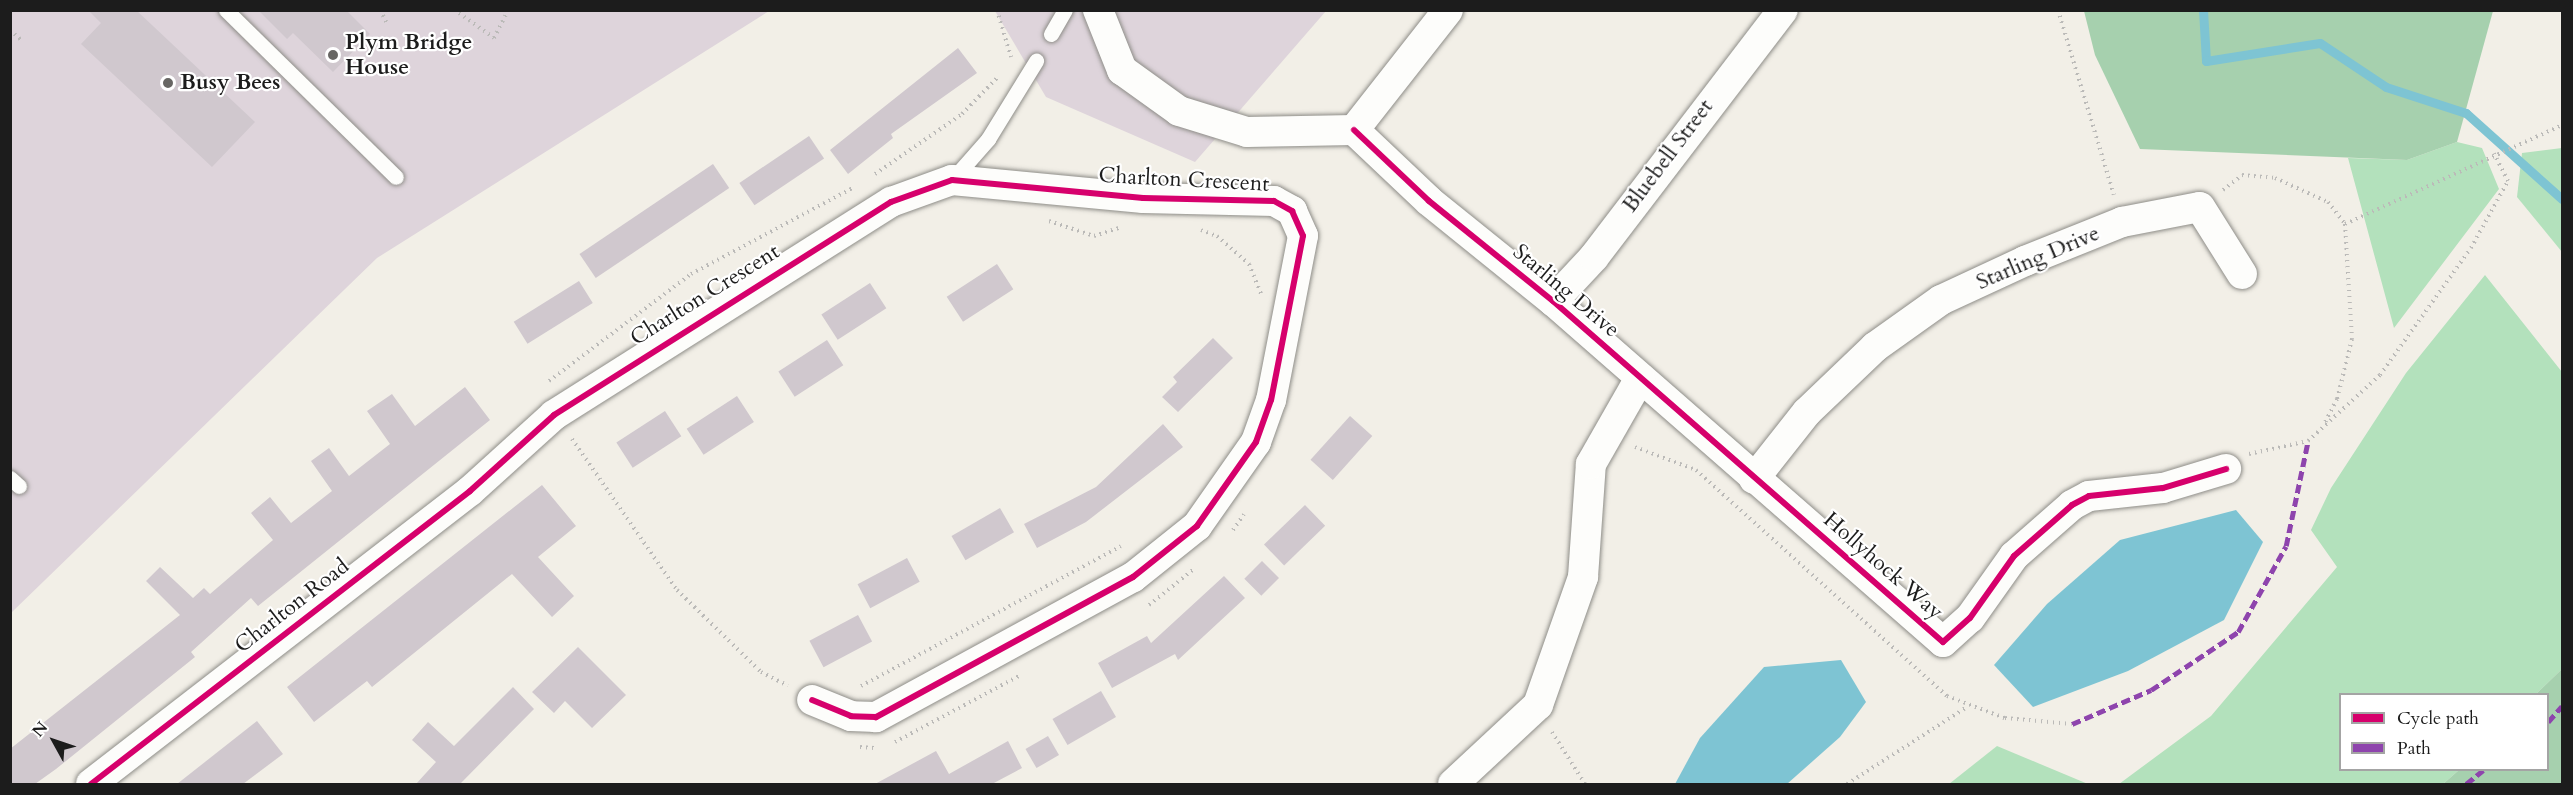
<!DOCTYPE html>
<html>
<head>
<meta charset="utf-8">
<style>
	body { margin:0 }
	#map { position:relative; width:2573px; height:795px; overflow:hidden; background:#f2efe7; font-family:Cardo,serif }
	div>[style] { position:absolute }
	.industrial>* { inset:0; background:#ded4db }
	.green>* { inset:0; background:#b3e1bc }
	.forest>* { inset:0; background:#a6d0ae }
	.water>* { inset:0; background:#7ec4d3 }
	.stream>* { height:9px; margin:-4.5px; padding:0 4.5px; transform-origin:4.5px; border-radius:4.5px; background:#7ec4d3 }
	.building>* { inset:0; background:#d0c8ce; transform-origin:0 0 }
	.path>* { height:4px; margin-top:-2px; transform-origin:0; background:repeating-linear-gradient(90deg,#bbbab8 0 1.5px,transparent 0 6px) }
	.roads { filter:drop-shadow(0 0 2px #8e8d88) drop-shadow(0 0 2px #8e8d88) }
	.lane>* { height:15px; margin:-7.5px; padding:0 7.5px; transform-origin:7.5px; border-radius:7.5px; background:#fdfdfb }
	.street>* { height:30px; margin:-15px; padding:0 15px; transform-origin:15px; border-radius:15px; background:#fdfdfb }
	.quiet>* { height:4.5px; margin-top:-2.25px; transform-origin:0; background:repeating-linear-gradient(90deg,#8e44ad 0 9px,transparent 0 13.5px) }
	.cycleway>* { height:6px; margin:-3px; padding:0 3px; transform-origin:3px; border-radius:3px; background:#d6006c }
	.dots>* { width:16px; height:16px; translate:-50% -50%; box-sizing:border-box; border:3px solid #fff; border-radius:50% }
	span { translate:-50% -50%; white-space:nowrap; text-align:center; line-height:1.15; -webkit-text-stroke:4.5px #fff; paint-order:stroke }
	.poi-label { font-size:22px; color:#1c1c1c; font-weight:700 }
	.left { translate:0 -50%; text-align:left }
	.street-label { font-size:22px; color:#1c1c1c }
	.frame { position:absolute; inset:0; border:12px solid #1c1c1c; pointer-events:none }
	.legend { position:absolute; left:2339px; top:693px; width:210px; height:78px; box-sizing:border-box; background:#fff; border:2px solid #a4a4a4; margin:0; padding:8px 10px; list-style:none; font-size:18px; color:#1c1c1c }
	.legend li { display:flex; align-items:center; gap:12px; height:30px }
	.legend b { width:30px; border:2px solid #a4a4a4 }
	.north { position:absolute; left:24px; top:711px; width:60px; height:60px; -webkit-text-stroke:4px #fff; paint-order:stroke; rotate:310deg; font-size:16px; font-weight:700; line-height:24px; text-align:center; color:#1c1c1c }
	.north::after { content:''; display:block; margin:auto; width:21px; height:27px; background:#1c1c1c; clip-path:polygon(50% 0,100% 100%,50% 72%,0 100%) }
</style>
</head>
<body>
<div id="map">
	<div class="industrial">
		<div style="clip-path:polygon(11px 11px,769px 11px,377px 258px,11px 613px)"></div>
		<div style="clip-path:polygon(995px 11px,1326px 11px,1195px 162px,1046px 97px)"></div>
	</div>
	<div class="green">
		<div style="clip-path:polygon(2457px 142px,2482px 148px,2499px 189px,2394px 328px,2348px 158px,2407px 160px)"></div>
		<div style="clip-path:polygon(2562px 148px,2562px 252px,2517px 197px,2522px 153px)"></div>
		<div style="clip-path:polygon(2485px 275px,2562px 372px,2562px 669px,2536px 694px,2340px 694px,2340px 770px,2459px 770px,2443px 784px,2119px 784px,2211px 716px,2337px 567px,2311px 530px,2331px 488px,2406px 373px)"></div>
		<div style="clip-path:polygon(1997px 746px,2088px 784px,1949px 784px)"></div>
	</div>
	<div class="forest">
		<div style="clip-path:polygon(2084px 11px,2084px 10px,2493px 11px,2457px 142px,2407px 160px,2140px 149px,2095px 55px)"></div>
		<div style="clip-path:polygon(2562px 669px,2562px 784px,2443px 784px,2459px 770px,2548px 770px,2548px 694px,2536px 694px)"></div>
	</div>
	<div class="water">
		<div style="clip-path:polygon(2236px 510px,2263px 542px,2224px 620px,2128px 671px,2033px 707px,1994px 665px,2047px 604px,2120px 540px)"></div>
		<div style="clip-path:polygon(1841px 660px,1866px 702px,1840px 737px,1787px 784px,1675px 784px,1700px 738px,1764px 667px)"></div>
	</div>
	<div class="stream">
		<div style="left:2203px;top:10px;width:51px;rotate:86.6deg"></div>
		<div style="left:2206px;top:61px;width:115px;rotate:-9deg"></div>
		<div style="left:2320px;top:43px;width:79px;rotate:33.7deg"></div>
		<div style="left:2386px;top:87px;width:84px;rotate:18deg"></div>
		<div style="left:2466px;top:113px;width:129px;rotate:41.9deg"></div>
	</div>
	<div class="building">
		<div style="clip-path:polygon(88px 10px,136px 10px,255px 122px,212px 167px,81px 44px,101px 23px)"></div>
		<div style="clip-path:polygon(258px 10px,346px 10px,370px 34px,333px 72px,293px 33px,287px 39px)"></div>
		<div style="clip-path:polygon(958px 48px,977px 73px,891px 134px,893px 138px,848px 174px,830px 150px)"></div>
		<div style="left:809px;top:136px;width:27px;height:84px;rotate:56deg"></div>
		<div style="left:713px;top:164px;width:29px;height:161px;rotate:56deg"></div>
		<div style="left:997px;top:264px;width:30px;height:60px;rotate:57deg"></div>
		<div style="left:579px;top:281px;width:26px;height:77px;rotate:58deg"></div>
		<div style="left:870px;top:283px;width:30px;height:58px;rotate:57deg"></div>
		<div style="clip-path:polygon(1213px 338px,1233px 358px,1178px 412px,1162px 397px,1177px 382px,1173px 377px)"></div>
		<div style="left:827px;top:340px;width:30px;height:58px;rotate:57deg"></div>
		<div style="clip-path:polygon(465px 387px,490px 420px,258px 606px,251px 598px,191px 652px,195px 657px,56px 769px,35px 784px,10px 784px,10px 749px,180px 615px,146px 581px,160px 567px,193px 598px,204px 588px,210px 594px,273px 540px,251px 513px,270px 497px,291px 523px,332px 491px,311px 461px,329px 448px,349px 476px,390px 444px,367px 411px,392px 394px,415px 426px)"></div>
		<div style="left:737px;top:396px;width:31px;height:60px;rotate:57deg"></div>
		<div style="left:665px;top:411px;width:30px;height:58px;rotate:57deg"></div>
		<div style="left:1350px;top:416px;width:30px;height:59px;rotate:42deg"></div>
		<div style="clip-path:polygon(1163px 424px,1183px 447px,1086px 522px,1037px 548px,1024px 524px,1096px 487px)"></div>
		<div style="clip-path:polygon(542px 485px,576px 526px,538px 557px,574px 596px,552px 617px,512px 574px,372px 687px,367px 681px,314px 722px,287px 687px)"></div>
		<div style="left:1305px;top:505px;width:29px;height:57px;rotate:46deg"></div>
		<div style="left:1000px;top:508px;width:28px;height:56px;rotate:60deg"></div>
		<div style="left:907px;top:558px;width:27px;height:56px;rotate:62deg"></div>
		<div style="left:1262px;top:561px;width:24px;height:25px;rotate:45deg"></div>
		<div style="clip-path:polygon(1224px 576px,1245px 598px,1178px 660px,1175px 654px,1112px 688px,1098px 663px,1147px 636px,1151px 643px)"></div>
		<div style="left:858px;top:615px;width:30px;height:55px;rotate:62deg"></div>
		<div style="clip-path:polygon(578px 647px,626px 695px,592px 728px,565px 701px,554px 713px,532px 692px)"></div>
		<div style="clip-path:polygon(513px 687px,534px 709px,460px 784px,416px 784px,436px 762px,412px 740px,428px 722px,454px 746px)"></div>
		<div style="left:1101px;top:691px;width:30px;height:56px;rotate:60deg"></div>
		<div style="clip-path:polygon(257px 721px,283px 754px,243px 784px,177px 784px)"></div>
		<div style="left:1048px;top:736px;width:22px;height:26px;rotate:60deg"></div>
		<div style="clip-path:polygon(1008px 741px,1022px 768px,992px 784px,875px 784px,936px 751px,949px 774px)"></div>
	</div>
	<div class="path">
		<div style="left:380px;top:10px;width:15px;rotate:62deg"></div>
		<div style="left:444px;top:10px;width:33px"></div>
		<div style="left:997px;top:10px;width:49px;rotate:73.4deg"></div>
		<div style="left:2058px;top:10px;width:193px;rotate:73.2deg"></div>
		<div style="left:459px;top:13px;width:43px;rotate:35.5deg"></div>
		<div style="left:494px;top:38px;width:31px;rotate:-63deg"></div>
		<div style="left:10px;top:30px;width:15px;rotate:42deg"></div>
		<div style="left:875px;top:174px;width:106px;rotate:-34.6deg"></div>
		<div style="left:962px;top:114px;width:52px;rotate:-45.8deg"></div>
		<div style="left:2223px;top:190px;width:24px;rotate:-38deg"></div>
		<div style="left:2242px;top:175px;width:33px;rotate:5deg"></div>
		<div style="left:2275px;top:178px;width:58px;rotate:24.4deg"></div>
		<div style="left:2328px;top:202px;width:28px;rotate:52deg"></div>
		<div style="left:2345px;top:224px;width:115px;rotate:86.5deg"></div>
		<div style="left:2352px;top:339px;width:62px;rotate:104deg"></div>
		<div style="left:2337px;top:399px;width:28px;rotate:117deg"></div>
		<div style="left:1049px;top:221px;width:47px;rotate:18.4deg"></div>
		<div style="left:1094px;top:236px;width:28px;rotate:-18deg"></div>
		<div style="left:2345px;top:224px;width:239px;rotate:-24.5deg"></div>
		<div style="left:1201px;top:230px;width:17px;rotate:21deg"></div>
		<div style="left:1217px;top:236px;width:43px;rotate:41.2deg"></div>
		<div style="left:1249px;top:264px;width:32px;rotate:68deg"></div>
		<div style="left:549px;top:381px;width:178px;rotate:-37deg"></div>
		<div style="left:691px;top:274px;width:183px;rotate:-28deg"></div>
		<div style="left:572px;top:439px;width:184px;rotate:55.2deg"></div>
		<div style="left:677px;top:590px;width:117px;rotate:44.3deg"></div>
		<div style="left:761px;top:672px;width:30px;rotate:27deg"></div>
		<div style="left:1635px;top:447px;width:65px;rotate:20.7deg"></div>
		<div style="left:1696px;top:470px;width:338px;rotate:42deg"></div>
		<div style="left:1947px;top:696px;width:62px;rotate:20.8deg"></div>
		<div style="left:2005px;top:718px;width:67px;rotate:5.1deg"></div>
		<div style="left:2249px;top:454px;width:60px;rotate:-12.4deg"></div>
		<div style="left:2308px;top:441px;width:98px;rotate:-42.5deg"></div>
		<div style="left:2380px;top:375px;width:156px;rotate:-54.4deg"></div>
		<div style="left:2471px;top:248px;width:77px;rotate:-61.1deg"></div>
		<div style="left:2508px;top:181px;width:31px;rotate:-117deg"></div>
		<div style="left:1233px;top:530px;width:19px;rotate:-55deg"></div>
		<div style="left:1149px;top:605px;width:58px;rotate:-38.7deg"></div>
		<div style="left:861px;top:686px;width:295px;rotate:-28.3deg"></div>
		<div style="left:1552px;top:732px;width:62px;rotate:57.6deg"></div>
		<div style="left:895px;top:742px;width:143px;rotate:-28deg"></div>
		<div style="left:860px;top:747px;width:14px;rotate:4deg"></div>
		<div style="left:1847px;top:784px;width:143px;rotate:-32.7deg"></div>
	</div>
	<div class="roads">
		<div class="lane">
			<div style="left:226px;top:10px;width:238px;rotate:44.5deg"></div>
			<div style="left:1051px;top:34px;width:28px;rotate:-60deg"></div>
			<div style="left:952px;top:180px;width:55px;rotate:-48.7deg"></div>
			<div style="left:988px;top:139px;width:92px;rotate:-58.4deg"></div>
			<div style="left:10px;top:478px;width:12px;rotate:42deg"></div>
		</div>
		<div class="street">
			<div style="left:1098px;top:10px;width:65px;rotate:68.2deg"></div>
			<div style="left:1122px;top:70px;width:70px;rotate:35.7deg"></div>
			<div style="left:1179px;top:111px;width:71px;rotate:17.2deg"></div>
			<div style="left:1247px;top:132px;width:107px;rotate:-1.1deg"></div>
			<div style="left:1354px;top:130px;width:103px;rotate:43.4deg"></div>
			<div style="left:1429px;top:201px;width:159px;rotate:38.9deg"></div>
			<div style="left:1553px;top:301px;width:518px;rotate:41.17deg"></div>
			<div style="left:1943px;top:642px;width:36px;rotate:-42deg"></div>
			<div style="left:1970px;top:618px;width:76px;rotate:-54.6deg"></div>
			<div style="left:2014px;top:556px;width:77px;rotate:-41.3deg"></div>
			<div style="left:2072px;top:505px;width:19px;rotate:-28deg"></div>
			<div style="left:2089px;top:496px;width:74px;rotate:-6.2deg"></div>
			<div style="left:2163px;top:488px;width:66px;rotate:-16.8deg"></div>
			<div style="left:1354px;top:130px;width:152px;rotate:-51.9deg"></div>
			<div style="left:1553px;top:301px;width:60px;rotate:-47deg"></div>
			<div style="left:1594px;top:257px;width:311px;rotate:-52.6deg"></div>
			<div style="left:1754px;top:479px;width:85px;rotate:-51.7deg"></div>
			<div style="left:1807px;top:412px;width:94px;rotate:-43.7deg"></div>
			<div style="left:1875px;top:347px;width:81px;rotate:-35.5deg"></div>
			<div style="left:1941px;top:300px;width:93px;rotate:-24.9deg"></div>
			<div style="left:2025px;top:261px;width:105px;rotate:-21.9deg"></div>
			<div style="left:2122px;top:222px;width:79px;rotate:-10.9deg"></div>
			<div style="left:2200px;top:207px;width:79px;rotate:57.9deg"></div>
			<div style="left:91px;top:784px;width:479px;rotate:-37.7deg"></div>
			<div style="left:470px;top:491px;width:113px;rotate:-42.1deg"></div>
			<div style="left:554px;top:415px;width:399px;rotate:-32.3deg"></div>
			<div style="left:891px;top:202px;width:65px;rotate:-19.8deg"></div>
			<div style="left:952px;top:180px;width:192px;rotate:5.4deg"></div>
			<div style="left:1143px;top:198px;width:131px;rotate:1.3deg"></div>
			<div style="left:1274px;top:201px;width:21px;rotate:29deg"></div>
			<div style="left:1292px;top:211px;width:27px;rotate:66deg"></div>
			<div style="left:1303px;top:236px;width:167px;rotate:101deg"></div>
			<div style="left:1271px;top:400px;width:45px;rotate:109.7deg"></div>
			<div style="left:1256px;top:442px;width:103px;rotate:125.1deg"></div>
			<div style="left:1197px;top:526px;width:82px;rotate:141.4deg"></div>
			<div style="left:1133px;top:577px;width:293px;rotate:151.4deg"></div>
			<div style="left:876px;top:717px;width:25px;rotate:-178deg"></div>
			<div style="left:851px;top:716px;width:42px;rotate:-157.7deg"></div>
			<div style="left:1453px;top:784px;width:116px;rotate:-42.9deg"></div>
			<div style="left:1538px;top:705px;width:136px;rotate:-70.6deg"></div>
			<div style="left:1583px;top:577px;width:113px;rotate:-86deg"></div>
			<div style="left:1591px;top:464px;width:99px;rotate:-60.3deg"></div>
		</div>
	</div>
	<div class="quiet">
		<div style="left:2548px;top:722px;width:21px;rotate:-49deg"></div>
		<div style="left:2072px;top:724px;width:86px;rotate:-23.3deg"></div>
		<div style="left:2151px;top:690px;width:105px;rotate:-33.7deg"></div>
		<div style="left:2238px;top:632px;width:98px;rotate:-60.8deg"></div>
		<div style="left:2286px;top:546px;width:107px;rotate:-78.2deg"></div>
		<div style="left:2466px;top:784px;width:22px;rotate:-39deg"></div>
	</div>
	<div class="cycleway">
		<div style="left:1354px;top:130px;width:103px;rotate:43.4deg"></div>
		<div style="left:1429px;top:201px;width:159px;rotate:38.9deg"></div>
		<div style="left:1553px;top:301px;width:518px;rotate:41.17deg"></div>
		<div style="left:1943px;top:642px;width:36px;rotate:-42deg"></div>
		<div style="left:1970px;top:618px;width:76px;rotate:-54.6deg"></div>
		<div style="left:2014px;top:556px;width:77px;rotate:-41.3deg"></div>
		<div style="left:2072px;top:505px;width:19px;rotate:-28deg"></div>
		<div style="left:2089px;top:496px;width:74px;rotate:-6.2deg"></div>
		<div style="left:2163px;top:488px;width:66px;rotate:-16.8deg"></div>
		<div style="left:91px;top:784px;width:479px;rotate:-37.7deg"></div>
		<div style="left:470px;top:491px;width:113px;rotate:-42.1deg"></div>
		<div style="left:554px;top:415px;width:399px;rotate:-32.3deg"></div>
		<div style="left:891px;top:202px;width:65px;rotate:-19.8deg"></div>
		<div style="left:952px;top:180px;width:192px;rotate:5.4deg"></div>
		<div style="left:1143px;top:198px;width:131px;rotate:1.3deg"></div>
		<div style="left:1274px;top:201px;width:21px;rotate:29deg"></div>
		<div style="left:1292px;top:211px;width:27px;rotate:66deg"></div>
		<div style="left:1303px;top:236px;width:167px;rotate:101deg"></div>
		<div style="left:1271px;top:400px;width:45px;rotate:109.7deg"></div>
		<div style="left:1256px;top:442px;width:103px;rotate:125.1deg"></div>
		<div style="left:1197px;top:526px;width:82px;rotate:141.4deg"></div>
		<div style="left:1133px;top:577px;width:293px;rotate:151.4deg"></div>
		<div style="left:876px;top:717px;width:25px;rotate:-178deg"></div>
		<div style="left:851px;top:716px;width:42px;rotate:-157.7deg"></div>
	</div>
	<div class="dots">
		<div style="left:333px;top:55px;background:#676663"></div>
		<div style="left:168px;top:83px;background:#676663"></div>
	</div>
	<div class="poi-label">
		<span class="left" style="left:345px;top:55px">Plym Bridge<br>House</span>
		<span class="left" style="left:180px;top:83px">Busy Bees</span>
	</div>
	<div class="street-label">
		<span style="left:1668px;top:156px;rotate:-53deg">Bluebell Street</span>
		<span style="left:1184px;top:180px;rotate:3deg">Charlton Crescent</span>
		<span style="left:2038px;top:258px;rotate:-23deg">Starling Drive</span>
		<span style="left:1566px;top:291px;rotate:40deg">Starling Drive</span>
		<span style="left:705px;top:295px;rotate:-32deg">Charlton Crescent</span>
		<span style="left:1883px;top:566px;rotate:41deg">Hollyhock Way</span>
		<span style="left:292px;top:606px;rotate:-38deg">Charlton Road</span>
	</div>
	<div class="frame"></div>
	<ul class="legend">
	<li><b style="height:8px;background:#d6006c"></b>Cycle path</li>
	<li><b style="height:8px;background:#8e44ad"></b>Path</li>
	</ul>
	<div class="north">N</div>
</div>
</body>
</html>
